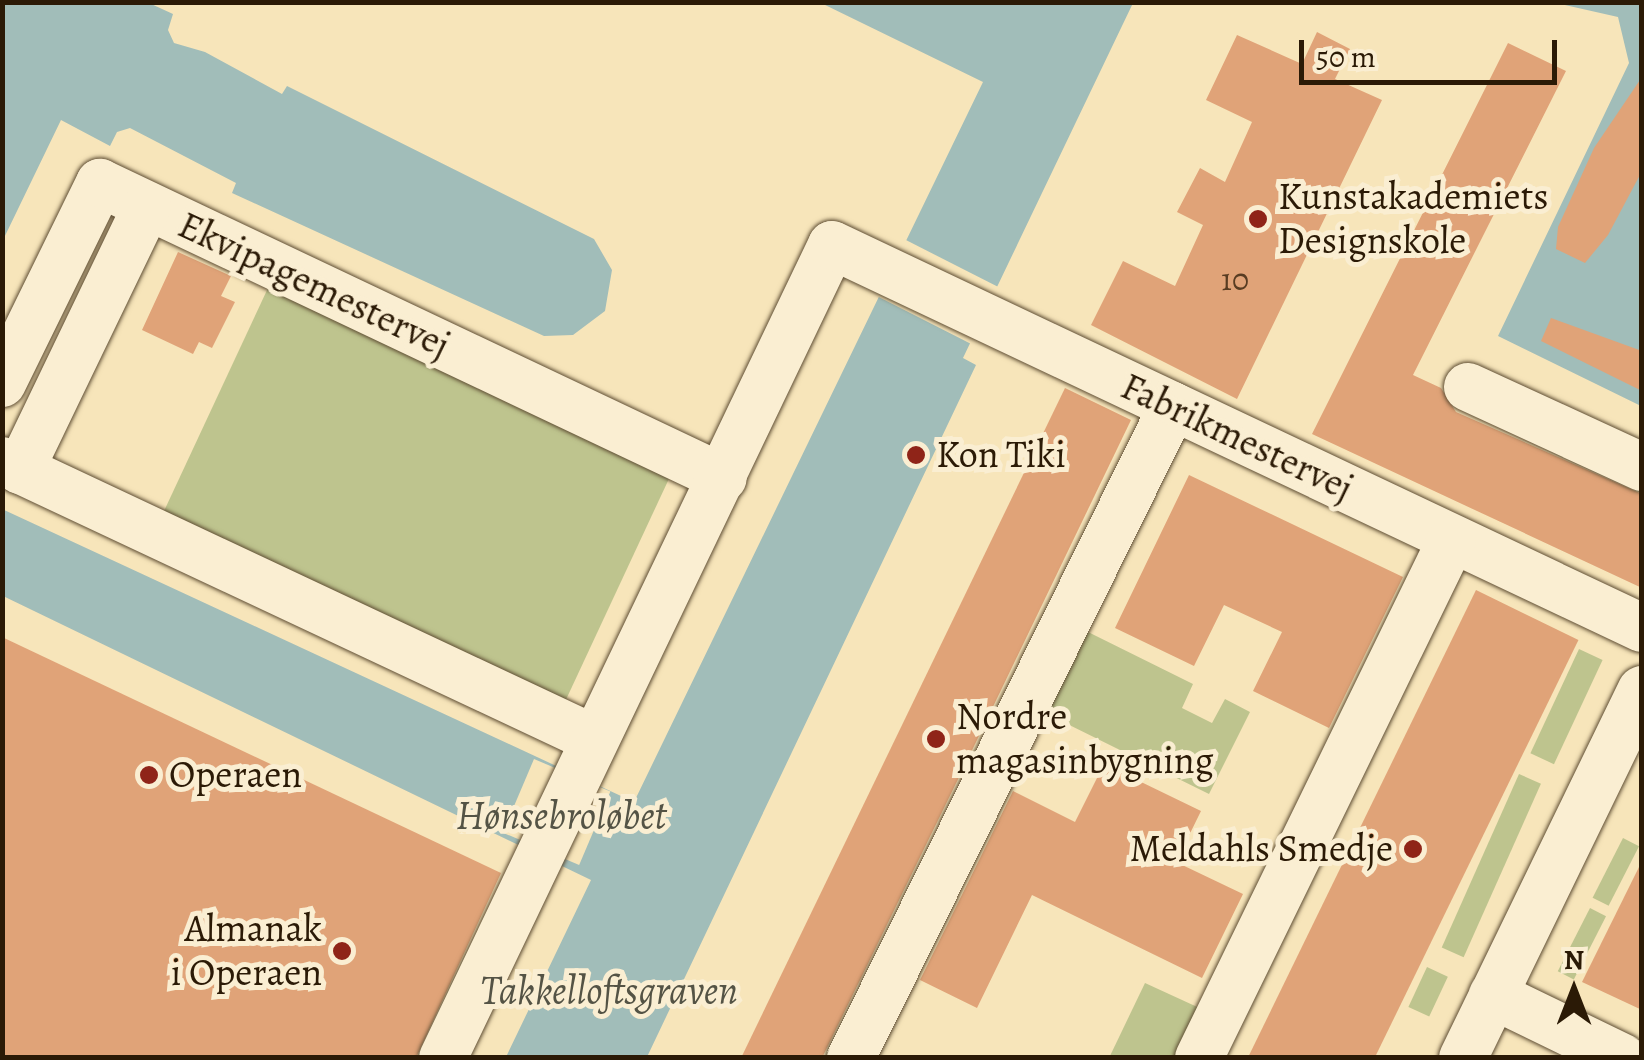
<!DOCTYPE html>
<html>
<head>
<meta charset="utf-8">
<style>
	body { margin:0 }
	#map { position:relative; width:1644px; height:1060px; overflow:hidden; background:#f7e5ba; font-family:Alegreya,serif }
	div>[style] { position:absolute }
	.green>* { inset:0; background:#bec48e; transform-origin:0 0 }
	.water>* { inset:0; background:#a1bdb9 }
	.pier>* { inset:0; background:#f7e5ba; transform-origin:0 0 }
	.building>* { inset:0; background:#e0a378; transform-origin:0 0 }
	.roads { filter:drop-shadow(0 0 2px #5e4d33) drop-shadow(0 0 2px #5e4d33) }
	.minor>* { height:48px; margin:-24px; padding:0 24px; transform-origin:24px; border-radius:24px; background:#faeed2 }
	.dots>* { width:28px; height:28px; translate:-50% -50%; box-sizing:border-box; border:5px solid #faeed2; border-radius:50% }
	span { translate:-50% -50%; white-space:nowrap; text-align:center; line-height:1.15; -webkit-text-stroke:10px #faeed2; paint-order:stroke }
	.number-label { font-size:32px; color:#583c22 }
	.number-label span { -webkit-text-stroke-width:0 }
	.poi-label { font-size:38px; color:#2b1a06 }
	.left { translate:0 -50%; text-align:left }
	.right { translate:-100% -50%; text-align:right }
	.street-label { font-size:38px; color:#2b1a06 }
	.water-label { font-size:40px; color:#545345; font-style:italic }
	.frame { position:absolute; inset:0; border:5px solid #2b1a06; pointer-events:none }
	.north { position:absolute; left:1524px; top:940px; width:100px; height:100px; -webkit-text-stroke:8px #faeed2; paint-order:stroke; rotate:0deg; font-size:28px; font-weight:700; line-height:40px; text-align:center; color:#2b1a06 }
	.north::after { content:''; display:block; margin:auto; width:35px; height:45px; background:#2b1a06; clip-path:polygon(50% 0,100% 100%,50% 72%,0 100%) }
	.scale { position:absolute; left:1299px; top:40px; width:258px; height:45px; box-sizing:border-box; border:5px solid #2b1a06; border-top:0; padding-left:12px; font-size:30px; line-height:35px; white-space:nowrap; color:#2b1a06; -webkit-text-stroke:8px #faeed2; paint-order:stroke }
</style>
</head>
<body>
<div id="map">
	<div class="green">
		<div style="left:275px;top:273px;width:444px;height:264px;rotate:25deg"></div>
		<div style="clip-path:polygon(1082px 629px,1193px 684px,1182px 708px,1212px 723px,1225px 699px,1250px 712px,1209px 794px,1041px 711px)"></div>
		<div style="left:1579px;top:649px;width:26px;height:115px;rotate:25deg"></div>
		<div style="left:1519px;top:774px;width:24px;height:190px;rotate:24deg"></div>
		<div style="left:1623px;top:838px;width:18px;height:67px;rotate:27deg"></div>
		<div style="left:1590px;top:908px;width:18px;height:71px;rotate:27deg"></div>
		<div style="left:1427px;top:967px;width:23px;height:44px;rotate:25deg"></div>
		<div style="clip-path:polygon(1145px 983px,1206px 1011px,1183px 1057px,1109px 1058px)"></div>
	</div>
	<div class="water">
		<div style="clip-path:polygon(3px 2px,149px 3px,173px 14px,168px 30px,174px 43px,205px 52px,282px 94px,287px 86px,594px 239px,612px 270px,605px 311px,573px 335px,544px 336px,232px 193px,236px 183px,130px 128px,117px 132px,110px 146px,61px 120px,3px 240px)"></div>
		<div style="clip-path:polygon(821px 3px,1133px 3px,963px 358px,976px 365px,647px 1057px,506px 1057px,591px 880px,3px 596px,2px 509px,634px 802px,983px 82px)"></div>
		<div style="clip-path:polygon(1556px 3px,1641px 3px,1641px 406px,1498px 336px,1629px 63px,1618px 17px)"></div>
	</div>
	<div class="pier">
		<div style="left:902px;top:238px;width:112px;height:63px;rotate:27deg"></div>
		<div style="left:534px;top:759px;width:83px;height:80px;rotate:23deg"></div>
	</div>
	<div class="building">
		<div style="clip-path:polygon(1317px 32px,1350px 49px,1335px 79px,1382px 100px,1237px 399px,1091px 325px,1123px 261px,1175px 286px,1203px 225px,1177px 212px,1200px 168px,1225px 182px,1252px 122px,1206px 100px,1237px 35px,1302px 64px)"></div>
		<div style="clip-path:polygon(1508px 43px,1566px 71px,1413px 375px,1441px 388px,1456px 412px,1642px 494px,1642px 588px,1312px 434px)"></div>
		<div style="clip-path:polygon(1642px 77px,1642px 171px,1608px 235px,1585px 263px,1556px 249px,1558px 227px,1594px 148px)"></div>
		<div style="clip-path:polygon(178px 252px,231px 276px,221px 296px,235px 302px,212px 348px,199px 342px,193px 354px,142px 330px)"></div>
		<div style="clip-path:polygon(1551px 318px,1642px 351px,1642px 391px,1541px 341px)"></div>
		<div style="clip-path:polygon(1065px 388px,1131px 420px,964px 767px,822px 1058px,741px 1058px)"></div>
		<div style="clip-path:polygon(1189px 475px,1403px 577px,1329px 728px,1253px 691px,1282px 632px,1224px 605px,1194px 666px,1115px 628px)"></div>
		<div style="left:1476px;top:590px;width:114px;height:521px;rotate:26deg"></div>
		<div style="clip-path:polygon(2px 637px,501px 873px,416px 1058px,2px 1058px)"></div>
		<div style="clip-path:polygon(1104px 764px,1201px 811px,1176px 862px,1243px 894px,1202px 978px,1032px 895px,977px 1008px,920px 980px,1013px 791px,1075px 822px)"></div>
		<div style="clip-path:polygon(1642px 861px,1642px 1010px,1582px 982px)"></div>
	</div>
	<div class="roads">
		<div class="minor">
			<div style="left:2px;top:383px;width:223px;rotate:-63.9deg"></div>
			<div style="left:100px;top:183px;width:689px;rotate:25.34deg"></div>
			<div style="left:1468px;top:387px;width:192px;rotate:24.7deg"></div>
			<div style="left:2px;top:461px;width:654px;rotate:25.15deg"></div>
			<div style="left:20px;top:470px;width:293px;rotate:-64.3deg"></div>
			<div style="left:1493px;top:995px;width:144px;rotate:25.9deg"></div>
			<div style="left:443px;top:1058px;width:901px;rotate:-64.43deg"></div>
			<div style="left:832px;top:245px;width:896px;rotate:25.31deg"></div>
			<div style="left:851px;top:1058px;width:727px;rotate:-63.72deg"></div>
			<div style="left:1199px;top:1058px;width:577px;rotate:-64.01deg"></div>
			<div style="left:1463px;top:1058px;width:409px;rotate:-64.1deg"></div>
		</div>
	</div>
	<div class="dots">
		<div style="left:1258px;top:219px;background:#8f2418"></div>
		<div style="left:916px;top:455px;background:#8f2418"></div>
		<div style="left:936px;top:739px;background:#8f2418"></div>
		<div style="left:149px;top:775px;background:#8f2418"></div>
		<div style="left:1413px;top:849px;background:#8f2418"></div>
		<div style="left:342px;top:951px;background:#8f2418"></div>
	</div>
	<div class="number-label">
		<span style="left:1235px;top:279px">10</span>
	</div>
	<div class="poi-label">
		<span class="left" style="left:1278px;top:219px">Kunstakademiets<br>Designskole</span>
		<span class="left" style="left:936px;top:455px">Kon Tiki</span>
		<span class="left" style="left:956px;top:739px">Nordre<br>magasinbygning</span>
		<span class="left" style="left:169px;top:775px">Operaen</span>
		<span class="right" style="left:1393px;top:849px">Meldahls Smedje</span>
		<span class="right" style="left:322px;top:951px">Almanak<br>i Operaen</span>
	</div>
	<div class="street-label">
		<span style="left:314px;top:285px;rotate:25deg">Ekvipagemestervej</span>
		<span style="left:1237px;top:437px;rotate:25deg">Fabrikmestervej</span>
	</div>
	<div class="water-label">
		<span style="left:561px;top:816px">Hønsebroløbet</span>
		<span style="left:609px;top:991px">Takkelloftsgraven</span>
	</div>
	<div class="frame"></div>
	<div class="north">N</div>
	<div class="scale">50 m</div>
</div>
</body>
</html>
